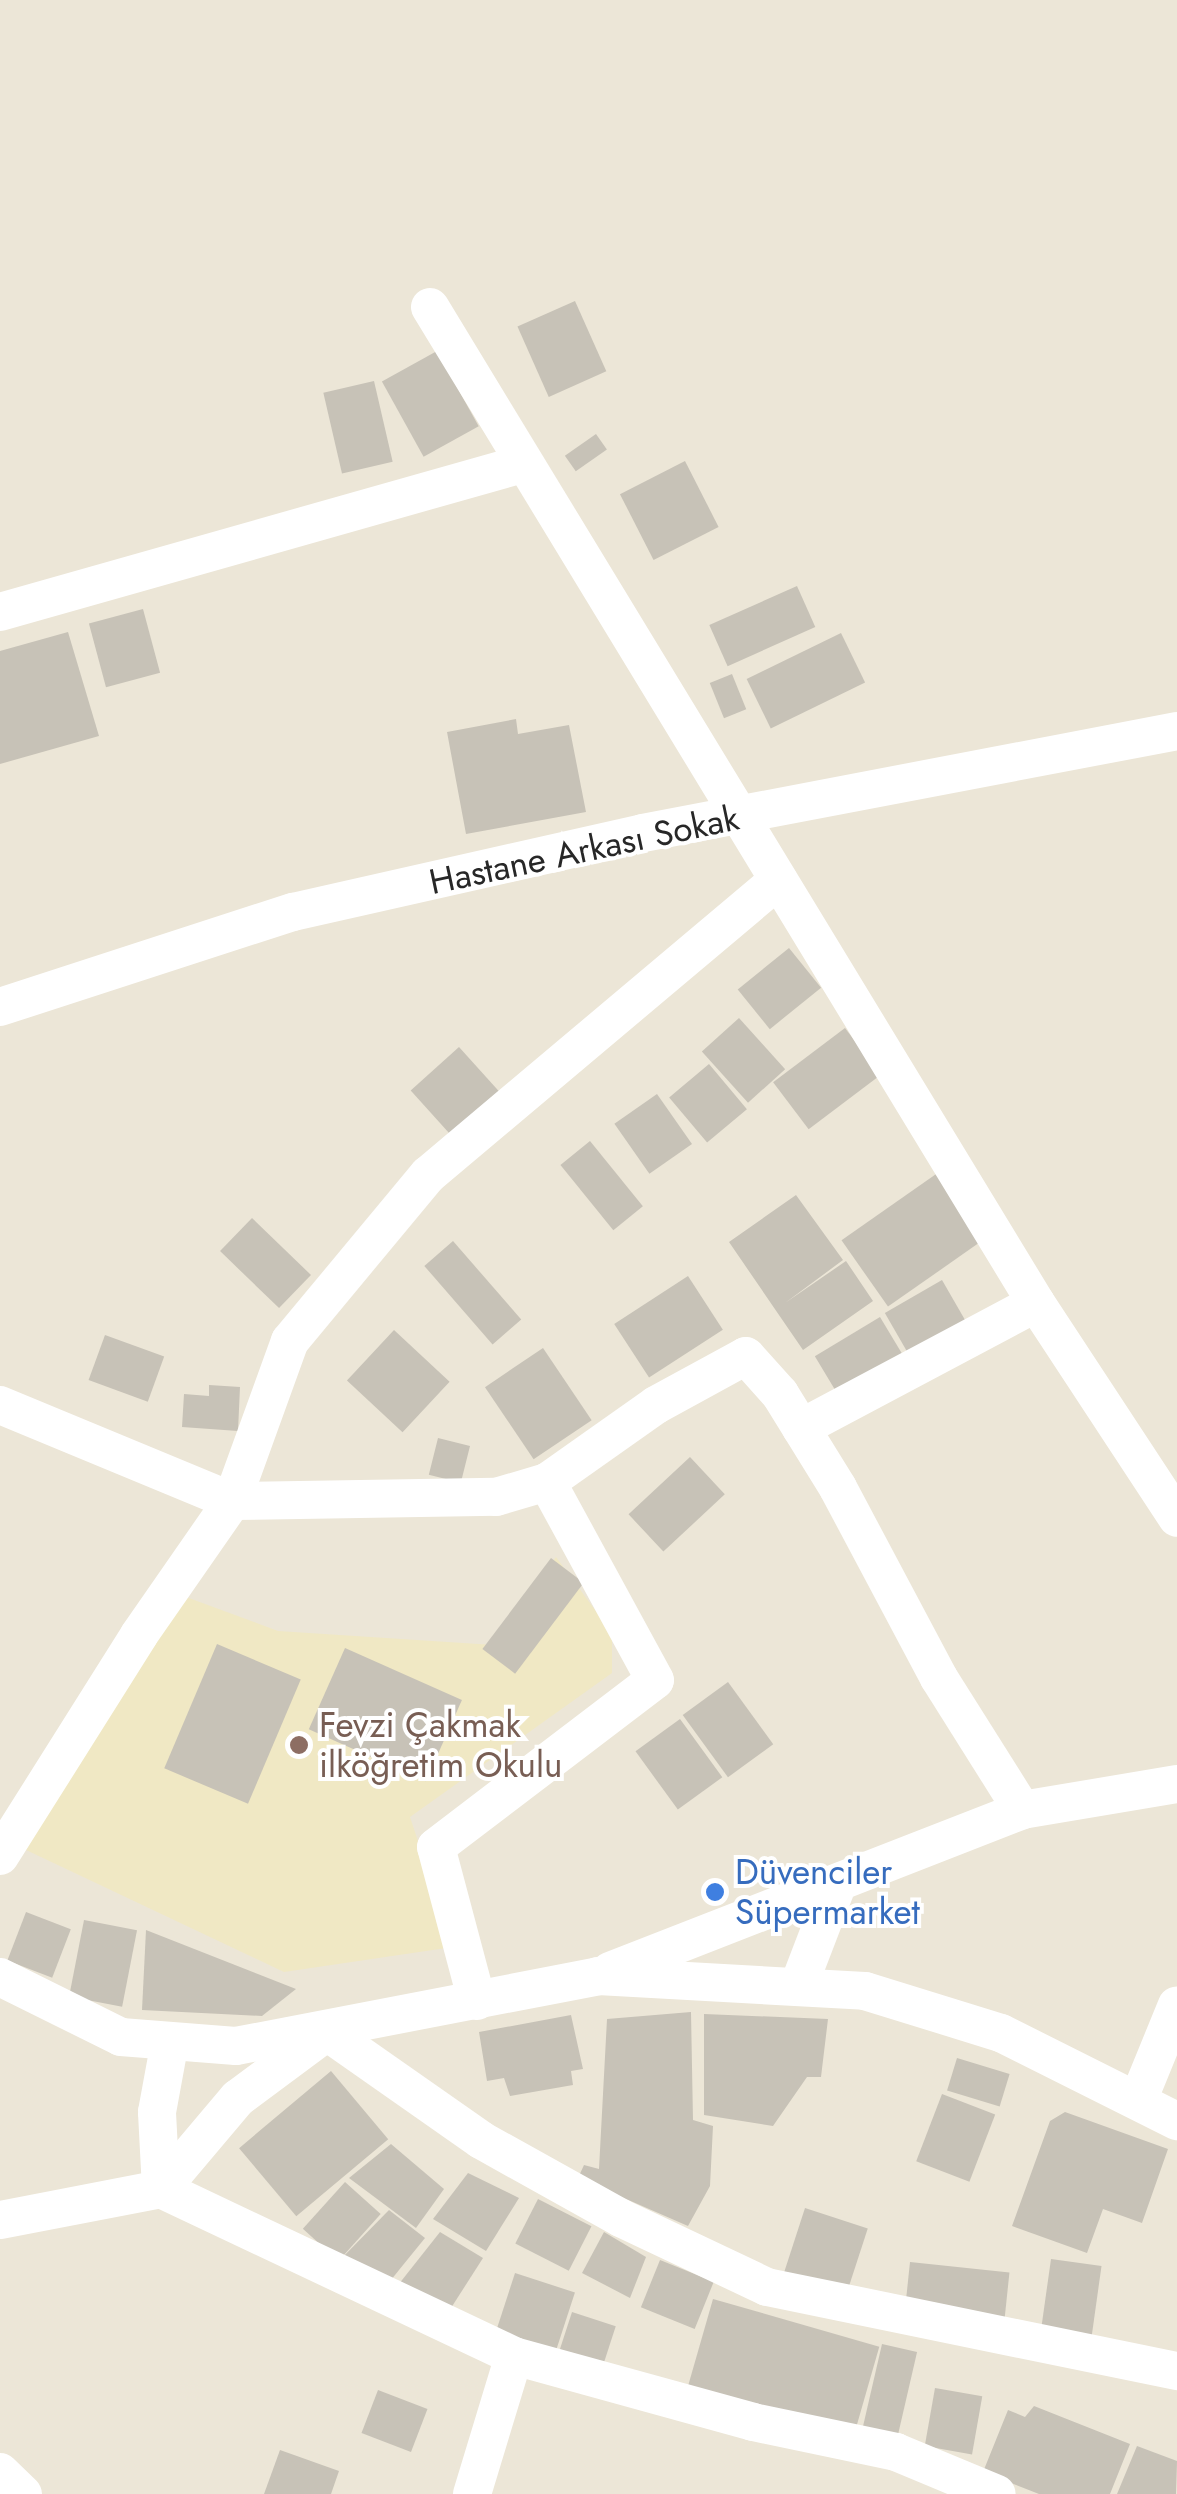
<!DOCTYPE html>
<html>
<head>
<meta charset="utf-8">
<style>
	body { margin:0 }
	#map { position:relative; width:1177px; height:2494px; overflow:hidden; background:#ece6d7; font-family:Jost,sans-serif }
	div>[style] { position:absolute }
	.education>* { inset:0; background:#f0e8c4 }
	.building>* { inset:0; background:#c7c2b7; transform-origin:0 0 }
	.minor>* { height:38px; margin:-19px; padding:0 19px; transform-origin:19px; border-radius:19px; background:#fff }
	.dots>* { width:28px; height:28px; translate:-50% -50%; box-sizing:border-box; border:5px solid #fff; border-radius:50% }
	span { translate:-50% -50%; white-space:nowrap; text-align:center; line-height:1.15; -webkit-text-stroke:8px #fff; paint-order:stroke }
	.street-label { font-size:35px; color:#272727 }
	.education-label { font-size:35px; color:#785e54 }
	.left { translate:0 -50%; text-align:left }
	.shop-label { font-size:35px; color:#366cbe }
</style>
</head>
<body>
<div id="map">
	<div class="education">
		<div style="clip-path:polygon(556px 1557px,612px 1633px,612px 1673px,410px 1817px,453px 1947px,284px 1972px,24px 1849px,178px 1594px,278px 1631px,494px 1645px)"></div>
	</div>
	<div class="building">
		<div style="left:575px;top:301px;width:77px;height:63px;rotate:66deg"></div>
		<div style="left:437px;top:351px;width:86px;height:63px;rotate:61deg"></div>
		<div style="left:374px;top:381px;width:83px;height:52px;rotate:77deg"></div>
		<div style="left:596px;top:434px;width:19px;height:38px;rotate:55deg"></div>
		<div style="left:685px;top:461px;width:74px;height:73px;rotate:63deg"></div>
		<div style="left:797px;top:586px;width:45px;height:96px;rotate:66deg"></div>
		<div style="left:143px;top:609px;width:66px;height:56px;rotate:75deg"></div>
		<div style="clip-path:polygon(68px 632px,99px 736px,0 764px,0 651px)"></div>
		<div style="left:841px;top:633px;width:55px;height:105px;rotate:64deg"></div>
		<div style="left:732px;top:674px;width:38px;height:24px;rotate:68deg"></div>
		<div style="clip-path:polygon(516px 719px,518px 734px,569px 725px,586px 812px,466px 834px,447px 732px)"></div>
		<div style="left:789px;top:948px;width:51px;height:66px;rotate:51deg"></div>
		<div style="left:739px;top:1018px;width:69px;height:50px;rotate:48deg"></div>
		<div style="left:845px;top:1028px;width:59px;height:90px;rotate:53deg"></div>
		<div style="left:459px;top:1047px;width:62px;height:65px;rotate:48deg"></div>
		<div style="left:709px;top:1064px;width:59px;height:52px;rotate:50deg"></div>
		<div style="left:657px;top:1094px;width:61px;height:52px;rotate:55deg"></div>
		<div style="left:590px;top:1141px;width:84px;height:38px;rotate:51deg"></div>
		<div style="left:939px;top:1172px;width:81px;height:119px;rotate:55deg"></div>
		<div style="clip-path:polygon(796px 1195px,843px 1260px,785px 1303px,846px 1261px,873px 1301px,803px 1350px,729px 1242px)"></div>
		<div style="left:252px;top:1218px;width:82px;height:46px;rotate:44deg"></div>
		<div style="left:453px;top:1241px;width:104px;height:38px;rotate:49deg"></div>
		<div style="left:688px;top:1276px;width:64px;height:88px;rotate:57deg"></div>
		<div style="left:942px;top:1280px;width:53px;height:66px;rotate:60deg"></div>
		<div style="left:880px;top:1317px;width:49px;height:76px;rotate:59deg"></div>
		<div style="left:394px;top:1330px;width:76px;height:69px;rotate:43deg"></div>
		<div style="left:105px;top:1335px;width:63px;height:48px;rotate:20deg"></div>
		<div style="left:543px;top:1348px;width:87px;height:70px;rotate:56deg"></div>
		<div style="clip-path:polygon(209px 1385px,240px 1387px,238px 1431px,182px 1427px,184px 1394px,209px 1396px)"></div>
		<div style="left:438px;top:1438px;width:33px;height:38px;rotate:14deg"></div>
		<div style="left:690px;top:1457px;width:51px;height:84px;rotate:47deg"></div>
		<div style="left:551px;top:1558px;width:41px;height:114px;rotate:37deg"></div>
		<div style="left:217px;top:1644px;width:91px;height:135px;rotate:23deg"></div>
		<div style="left:345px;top:1648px;width:128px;height:89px;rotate:24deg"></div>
		<div style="left:728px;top:1682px;width:77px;height:56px;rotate:54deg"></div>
		<div style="left:680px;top:1719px;width:72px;height:55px;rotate:54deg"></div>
		<div style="left:26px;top:1912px;width:48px;height:52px;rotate:21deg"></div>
		<div style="left:84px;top:1920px;width:54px;height:78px;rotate:11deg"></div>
		<div style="clip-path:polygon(146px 1930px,296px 1989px,262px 2016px,142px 2010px)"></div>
		<div style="clip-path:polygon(691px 2012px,693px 2120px,713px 2126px,710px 2186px,688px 2226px,578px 2178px,584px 2165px,599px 2169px,607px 2019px)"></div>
		<div style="clip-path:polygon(704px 2014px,828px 2019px,821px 2077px,807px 2077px,773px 2126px,704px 2115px)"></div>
		<div style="clip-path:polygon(571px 2015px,583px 2069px,571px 2071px,573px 2085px,510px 2096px,504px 2078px,487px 2081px,479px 2032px)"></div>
		<div style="left:957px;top:2058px;width:55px;height:34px;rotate:17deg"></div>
		<div style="left:331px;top:2071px;width:89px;height:120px;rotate:50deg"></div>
		<div style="left:942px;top:2094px;width:57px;height:72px;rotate:21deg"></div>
		<div style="clip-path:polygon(1065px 2112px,1168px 2149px,1142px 2223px,1103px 2209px,1087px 2253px,1012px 2226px,1050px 2121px)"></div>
		<div style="clip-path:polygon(391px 2144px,444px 2189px,416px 2228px,349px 2178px)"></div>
		<div style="clip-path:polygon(468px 2173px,519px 2198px,486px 2251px,433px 2219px)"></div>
		<div style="left:345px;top:2182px;width:48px;height:63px;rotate:42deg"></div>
		<div style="left:538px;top:2199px;width:60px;height:50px;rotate:27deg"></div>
		<div style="left:805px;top:2208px;width:66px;height:73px;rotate:18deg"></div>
		<div style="clip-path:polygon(389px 2210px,425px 2238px,382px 2291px,336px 2264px)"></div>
		<div style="clip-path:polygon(440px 2232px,483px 2258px,442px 2322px,391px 2294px)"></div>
		<div style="clip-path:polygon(604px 2232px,646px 2257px,630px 2298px,582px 2273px)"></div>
		<div style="left:1051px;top:2259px;width:51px;height:73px;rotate:8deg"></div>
		<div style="left:660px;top:2260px;width:58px;height:51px;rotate:22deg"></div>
		<div style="left:910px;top:2262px;width:100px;height:52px;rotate:6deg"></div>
		<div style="left:515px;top:2273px;width:63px;height:64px;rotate:18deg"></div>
		<div style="left:713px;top:2299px;width:173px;height:96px;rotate:16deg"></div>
		<div style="left:572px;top:2312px;width:46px;height:46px;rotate:18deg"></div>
		<div style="left:882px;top:2344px;width:36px;height:92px;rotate:13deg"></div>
		<div style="left:935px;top:2388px;width:48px;height:59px;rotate:10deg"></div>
		<div style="left:378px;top:2390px;width:53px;height:46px;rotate:21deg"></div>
		<div style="clip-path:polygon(1034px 2406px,1130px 2444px,1110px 2494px,1039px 2494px,983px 2472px,1008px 2410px,1025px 2417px)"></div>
		<div style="clip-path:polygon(1137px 2446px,1177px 2461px,1176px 2494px,1117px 2494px)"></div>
		<div style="clip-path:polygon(280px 2450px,339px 2471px,331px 2494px,264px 2494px)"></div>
	</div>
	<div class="minor">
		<div style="left:430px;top:307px;width:1166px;rotate:58.68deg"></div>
		<div style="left:1036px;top:1303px;width:257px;rotate:56.7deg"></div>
		<div style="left:0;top:612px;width:543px;rotate:-15.83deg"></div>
		<div style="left:0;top:1007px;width:308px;rotate:-18deg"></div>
		<div style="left:293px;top:912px;width:359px;rotate:-12.7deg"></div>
		<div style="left:643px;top:833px;width:544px;rotate:-10.81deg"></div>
		<div style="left:0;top:1405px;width:251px;rotate:22.5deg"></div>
		<div style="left:232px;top:1501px;width:264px;rotate:-0.9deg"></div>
		<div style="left:496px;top:1497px;width:53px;rotate:-16.4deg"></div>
		<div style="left:547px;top:1482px;width:133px;rotate:-35.2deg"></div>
		<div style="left:656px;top:1405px;width:102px;rotate:-28.6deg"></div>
		<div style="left:746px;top:1356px;width:51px;rotate:48.2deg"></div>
		<div style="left:780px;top:1394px;width:110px;rotate:58.3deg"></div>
		<div style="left:838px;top:1488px;width:215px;rotate:62deg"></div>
		<div style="left:939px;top:1678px;width:156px;rotate:57.8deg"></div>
		<div style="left:801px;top:1428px;width:266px;rotate:-28deg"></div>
		<div style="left:0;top:1856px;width:261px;rotate:-57.8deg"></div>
		<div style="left:139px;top:1635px;width:163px;rotate:-55.2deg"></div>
		<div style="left:232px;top:1501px;width:170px;rotate:-70.1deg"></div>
		<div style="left:290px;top:1341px;width:216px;rotate:-50.3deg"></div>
		<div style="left:428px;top:1175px;width:458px;rotate:-40.1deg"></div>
		<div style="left:610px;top:1971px;width:442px;rotate:-21.3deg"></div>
		<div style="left:1022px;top:1810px;width:157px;rotate:-9.5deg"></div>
		<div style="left:0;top:1977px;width:135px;rotate:26.4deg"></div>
		<div style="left:121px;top:2037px;width:115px;rotate:4.5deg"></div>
		<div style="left:236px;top:2046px;width:369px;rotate:-10.9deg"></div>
		<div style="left:598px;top:1976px;width:267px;rotate:3.2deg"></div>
		<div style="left:865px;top:1991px;width:142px;rotate:17.2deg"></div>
		<div style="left:1001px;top:2033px;width:197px;rotate:26.6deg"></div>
		<div style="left:798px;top:1987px;width:111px;rotate:-69deg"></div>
		<div style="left:477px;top:2001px;width:159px;rotate:-104.9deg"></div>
		<div style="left:436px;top:1847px;width:275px;rotate:-37.3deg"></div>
		<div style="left:655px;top:1680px;width:226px;rotate:-118.6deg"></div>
		<div style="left:1139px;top:2098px;width:100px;rotate:-67.8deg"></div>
		<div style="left:161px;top:2189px;width:119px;rotate:-49.8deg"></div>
		<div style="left:238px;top:2098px;width:111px;rotate:-36.6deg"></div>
		<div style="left:327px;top:2032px;width:188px;rotate:35deg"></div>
		<div style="left:481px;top:2140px;width:160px;rotate:29.1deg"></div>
		<div style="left:621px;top:2218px;width:161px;rotate:25.3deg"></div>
		<div style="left:767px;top:2287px;width:419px;rotate:11.6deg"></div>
		<div style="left:161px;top:2189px;width:77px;rotate:-93deg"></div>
		<div style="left:157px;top:2112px;width:72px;rotate:-79.6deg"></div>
		<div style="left:0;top:2220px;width:164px;rotate:-10.9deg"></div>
		<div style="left:161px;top:2189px;width:391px;rotate:25.3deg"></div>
		<div style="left:514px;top:2356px;width:248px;rotate:15.4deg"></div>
		<div style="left:753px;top:2422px;width:146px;rotate:11.8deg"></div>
		<div style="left:896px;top:2452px;width:109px;rotate:22.6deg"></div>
		<div style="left:0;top:2472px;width:32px;rotate:44deg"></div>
		<div style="left:472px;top:2494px;width:144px;rotate:-73.1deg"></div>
	</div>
	<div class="dots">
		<div style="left:299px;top:1745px;background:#8d6e63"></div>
		<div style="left:715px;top:1892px;background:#3f7fe0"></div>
	</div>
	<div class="street-label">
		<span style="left:584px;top:850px;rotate:-12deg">Hastane Arkası Sokak</span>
	</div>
	<div class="education-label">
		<span class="left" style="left:319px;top:1745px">Fevzi Çakmak<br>ilköğretim Okulu</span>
	</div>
	<div class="shop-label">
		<span class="left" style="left:735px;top:1892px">Düvenciler<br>Süpermarket</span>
	</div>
</div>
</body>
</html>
